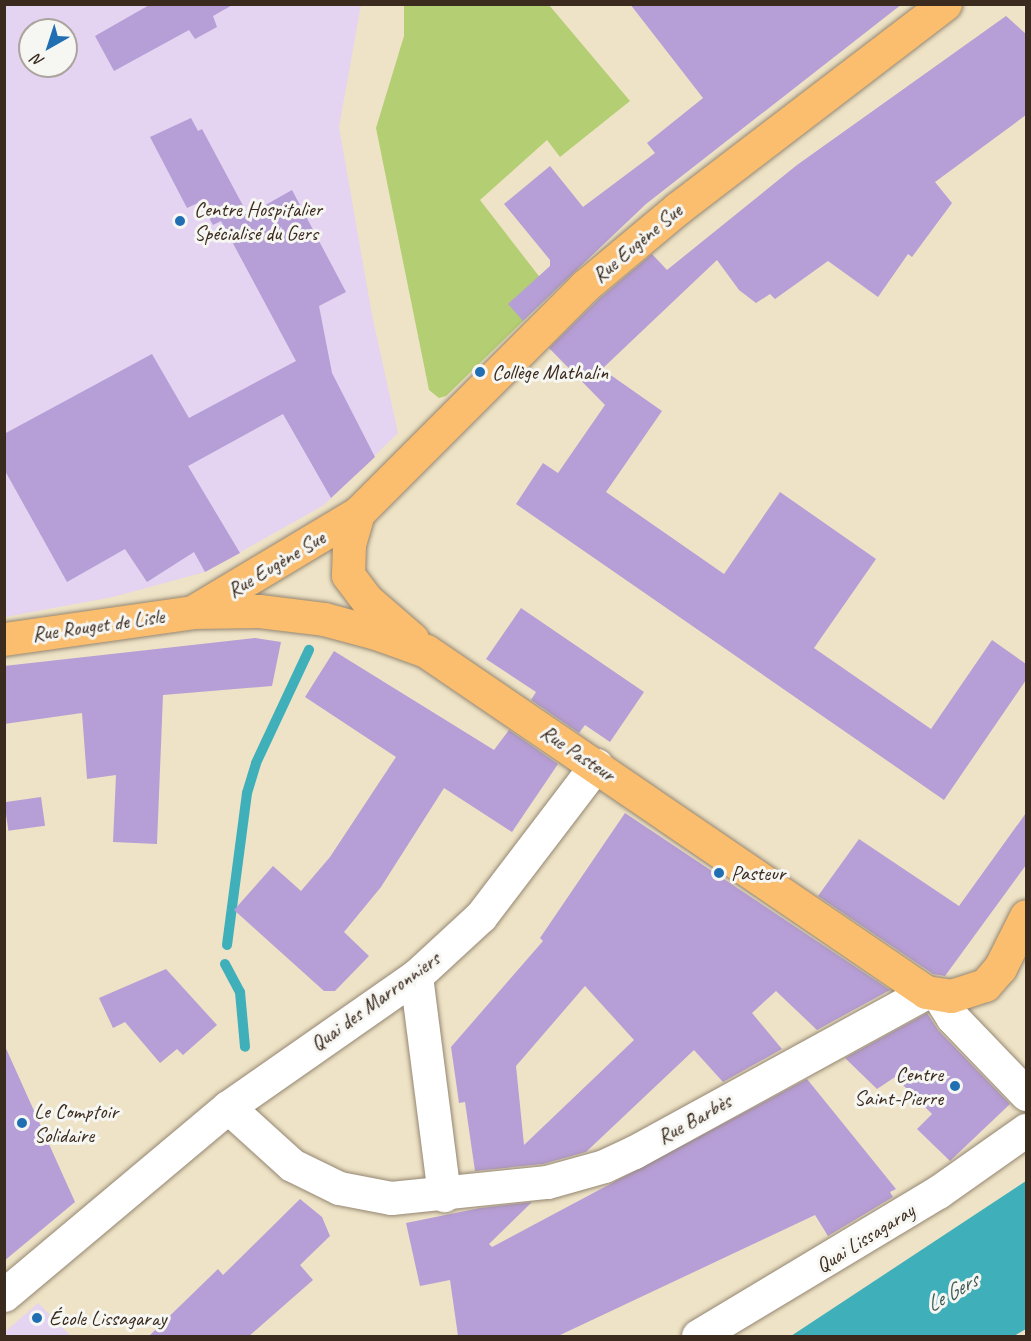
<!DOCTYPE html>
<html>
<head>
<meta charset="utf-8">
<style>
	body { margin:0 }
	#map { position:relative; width:1031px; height:1341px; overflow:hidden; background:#eee3c6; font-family:Caveat,sans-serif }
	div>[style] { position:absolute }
	.built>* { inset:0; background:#e4d3f1 }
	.green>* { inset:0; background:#b4ce73 }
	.water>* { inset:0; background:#3fafba }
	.stream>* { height:10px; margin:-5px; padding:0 5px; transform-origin:5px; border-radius:5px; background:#3fafba }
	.building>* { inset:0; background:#b69ed6; transform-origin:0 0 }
	.roads { filter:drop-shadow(0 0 2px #948672) drop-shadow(0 0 2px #948672) }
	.minor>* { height:33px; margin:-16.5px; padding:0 16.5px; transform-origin:16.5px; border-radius:16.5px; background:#fff }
	.major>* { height:33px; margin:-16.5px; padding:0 16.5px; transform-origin:16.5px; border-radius:16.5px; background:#fbbd6e }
	.dots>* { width:16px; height:16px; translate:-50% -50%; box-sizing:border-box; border:3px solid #f6f6f2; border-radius:50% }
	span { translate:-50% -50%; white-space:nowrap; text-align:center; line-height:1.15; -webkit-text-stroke:6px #f6f6f2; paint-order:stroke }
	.poi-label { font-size:21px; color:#3b2a1e }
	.left { translate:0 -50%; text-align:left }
	.right { translate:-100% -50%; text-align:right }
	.street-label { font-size:21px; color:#3b2a1e }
	.water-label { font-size:22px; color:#3c5955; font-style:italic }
	.frame { position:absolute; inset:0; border:6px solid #3b2a1e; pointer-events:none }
	.north { position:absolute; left:18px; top:18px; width:60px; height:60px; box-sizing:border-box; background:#f6f6f2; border:2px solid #aba49d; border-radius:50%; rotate:219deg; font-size:16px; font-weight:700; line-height:24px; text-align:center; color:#3b2a1e }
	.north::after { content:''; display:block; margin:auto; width:21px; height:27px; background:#1f6fb2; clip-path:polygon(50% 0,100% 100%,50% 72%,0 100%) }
</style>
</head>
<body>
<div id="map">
	<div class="built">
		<div style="clip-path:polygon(evenodd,5px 5px,361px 5px,339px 127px,372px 315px,398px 433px,324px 505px,205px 572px,113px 597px,5px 617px,5px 5px,30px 30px,66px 30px,66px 66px,30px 66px,30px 30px)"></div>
		<div style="clip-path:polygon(38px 1303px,71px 1336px,5px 1336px,5px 1332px)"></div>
	</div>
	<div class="green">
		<div style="clip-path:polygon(404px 5px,549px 5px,630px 101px,560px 157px,547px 140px,480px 200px,552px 293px,446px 396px,439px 398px,429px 390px,376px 128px,404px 36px)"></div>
	</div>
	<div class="water">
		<div style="clip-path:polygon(1026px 1181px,1026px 1329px,1014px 1336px,791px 1336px)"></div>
	</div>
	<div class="stream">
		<div style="left:227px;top:945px;width:153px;rotate:-82.5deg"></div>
		<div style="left:247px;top:793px;width:31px;rotate:-73deg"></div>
		<div style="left:256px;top:763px;width:125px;rotate:-64.9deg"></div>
		<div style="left:225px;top:964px;width:32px;rotate:62deg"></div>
		<div style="left:240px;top:992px;width:55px;rotate:84.8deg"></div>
	</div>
	<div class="building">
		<div style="clip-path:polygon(151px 4px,234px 4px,213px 16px,217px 27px,195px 39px,189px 30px,114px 71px,95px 36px)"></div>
		<div style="clip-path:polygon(630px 4px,902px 4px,646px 204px,523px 321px,508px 304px,550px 266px,550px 260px,504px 204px,550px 166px,583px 207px,655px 153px,647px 143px,703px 98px)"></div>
		<div style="clip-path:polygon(1006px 16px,1026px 34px,1026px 115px,935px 182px,952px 203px,912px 257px,908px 254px,878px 297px,828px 261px,775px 299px,770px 294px,756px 303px,739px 290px,717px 260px,602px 369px,662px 411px,606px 492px,724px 574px,780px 492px,876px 559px,814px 648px,931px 729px,992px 640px,1026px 664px,1026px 680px,944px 800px,516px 504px,543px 463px,558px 473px,605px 405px,549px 348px,599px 299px,652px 254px,667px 270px,797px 165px)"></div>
		<div style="clip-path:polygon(191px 118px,198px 131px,202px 129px,248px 215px,292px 190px,346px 292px,319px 306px,332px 373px,375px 457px,331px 498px,283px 414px,188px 466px,240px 553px,205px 572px,194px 552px,147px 582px,125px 549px,67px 582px,4px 469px,4px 434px,152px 354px,189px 418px,296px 361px,221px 221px,213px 225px,200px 202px,187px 208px,150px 137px)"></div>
		<div style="clip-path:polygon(521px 608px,644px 692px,610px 742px,585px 725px,579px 733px,531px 700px,536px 692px,486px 659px)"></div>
		<div style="clip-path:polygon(255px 638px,281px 642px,272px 686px,163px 695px,157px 844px,113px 842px,116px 775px,87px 779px,82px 713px,4px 724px,4px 666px)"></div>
		<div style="clip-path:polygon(334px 651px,494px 750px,509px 730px,558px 764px,512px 832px,444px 788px,381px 887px,344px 932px,369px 956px,335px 991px,324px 991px,234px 910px,273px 866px,301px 891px,330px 857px,396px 757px,305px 697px)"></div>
		<div style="left:41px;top:797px;width:29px;height:37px;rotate:82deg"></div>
		<div style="clip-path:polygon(evenodd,625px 813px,890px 990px,817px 1030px,776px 991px,752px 1013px,782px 1049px,723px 1082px,694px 1050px,586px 1152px,543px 1164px,475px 1171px,465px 1102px,459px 1103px,451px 1047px,543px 941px,540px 938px,625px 813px,585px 986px,634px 1040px,524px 1145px,516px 1066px,585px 986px)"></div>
		<div style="clip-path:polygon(1026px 813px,1026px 865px,945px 976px,933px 974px,818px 896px,859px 839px,959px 906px)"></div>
		<div style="clip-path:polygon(166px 969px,217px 1025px,183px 1055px,177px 1049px,160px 1063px,125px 1022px,113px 1028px,99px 998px)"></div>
		<div style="clip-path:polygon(927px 1013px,938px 1030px,1010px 1104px,950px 1161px,917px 1129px,932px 1114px,895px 1077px,877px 1089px,845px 1058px)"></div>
		<div style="clip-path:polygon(4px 1044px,75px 1202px,4px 1261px)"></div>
		<div style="clip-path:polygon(807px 1079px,896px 1189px,890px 1192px,893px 1197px,828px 1236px,815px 1215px,558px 1336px,458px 1336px,450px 1280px,420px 1286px,406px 1223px,480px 1208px,532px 1202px,489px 1244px,492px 1247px)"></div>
		<div style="clip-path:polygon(300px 1199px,322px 1217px,330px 1236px,300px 1265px,313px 1280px,249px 1336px,149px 1336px,218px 1269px,223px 1275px)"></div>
	</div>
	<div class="roads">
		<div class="minor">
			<div style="left:416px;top:976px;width:221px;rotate:82.7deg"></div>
			<div style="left:939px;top:996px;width:25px;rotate:58deg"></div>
			<div style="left:952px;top:1017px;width:107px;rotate:46.1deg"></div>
			<div style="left:228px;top:1107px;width:86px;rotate:42.2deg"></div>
			<div style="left:292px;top:1165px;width:52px;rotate:26.1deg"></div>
			<div style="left:339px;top:1188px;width:53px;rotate:10.9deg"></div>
			<div style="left:391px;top:1198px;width:157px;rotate:-5.9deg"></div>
			<div style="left:547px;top:1182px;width:59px;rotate:-15.7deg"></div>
			<div style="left:604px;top:1166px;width:33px;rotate:-25deg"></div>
			<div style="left:634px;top:1152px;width:333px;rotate:-28.7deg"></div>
			<div style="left:4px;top:1295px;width:292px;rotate:-40deg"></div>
			<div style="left:228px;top:1107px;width:229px;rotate:-34.9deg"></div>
			<div style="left:416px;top:976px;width:88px;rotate:-42.7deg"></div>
			<div style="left:481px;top:916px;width:190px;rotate:-52.7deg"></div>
			<div style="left:698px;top:1336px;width:280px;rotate:-31deg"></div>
			<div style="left:938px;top:1192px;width:108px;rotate:-35.2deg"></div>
		</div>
		<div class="major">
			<div style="left:358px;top:513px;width:33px;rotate:106deg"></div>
			<div style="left:349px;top:545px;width:30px;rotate:92deg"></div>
			<div style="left:348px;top:575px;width:31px;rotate:53deg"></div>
			<div style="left:367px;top:600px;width:60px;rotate:40.9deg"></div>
			<div style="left:196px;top:610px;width:189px;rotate:-30.9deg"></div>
			<div style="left:358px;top:513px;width:322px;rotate:-45deg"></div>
			<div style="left:586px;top:285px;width:120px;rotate:-39.9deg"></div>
			<div style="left:678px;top:208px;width:336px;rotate:-37.4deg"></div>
			<div style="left:4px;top:639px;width:191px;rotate:-8.1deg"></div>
			<div style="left:193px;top:612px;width:66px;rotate:-0.9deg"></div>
			<div style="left:259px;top:611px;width:65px;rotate:7deg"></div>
			<div style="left:324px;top:619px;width:54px;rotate:15.1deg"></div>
			<div style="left:376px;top:633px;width:53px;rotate:19.8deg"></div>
			<div style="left:426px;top:651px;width:605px;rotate:34.29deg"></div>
			<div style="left:926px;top:992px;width:25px;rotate:9deg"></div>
			<div style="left:951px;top:996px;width:36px;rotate:-18deg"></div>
			<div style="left:985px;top:985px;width:23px;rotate:-49deg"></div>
			<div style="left:1000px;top:968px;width:58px;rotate:-63.4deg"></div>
		</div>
	</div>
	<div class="dots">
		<div style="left:180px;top:221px;background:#1f6fb2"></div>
		<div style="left:480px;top:372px;background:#1f6fb2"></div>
		<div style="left:719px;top:873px;background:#1f6fb2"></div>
		<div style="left:955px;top:1086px;background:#1f6fb2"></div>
		<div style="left:22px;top:1123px;background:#1f6fb2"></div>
		<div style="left:37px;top:1318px;background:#1f6fb2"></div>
	</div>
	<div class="poi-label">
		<span class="left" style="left:194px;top:221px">Centre Hospitalier<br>Spécialisé du Gers</span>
		<span class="left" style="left:492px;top:372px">Collège Mathalin</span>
		<span class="left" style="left:731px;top:873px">Pasteur</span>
		<span class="right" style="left:943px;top:1086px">Centre<br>Saint-Pierre</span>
		<span class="left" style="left:34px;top:1123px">Le Comptoir<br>Solidaire</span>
		<span class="left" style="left:49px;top:1318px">École Lissagaray</span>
	</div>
	<div class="street-label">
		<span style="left:637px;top:243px;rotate:-40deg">Rue Eugène Sue</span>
		<span style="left:276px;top:564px;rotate:-31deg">Rue Eugène Sue</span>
		<span style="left:98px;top:625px;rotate:-8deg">Rue Rouget de Lisle</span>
		<span style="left:578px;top:753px;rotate:34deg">Rue Pasteur</span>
		<span style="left:375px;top:1001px;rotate:-36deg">Quai des Marronniers</span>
		<span style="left:694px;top:1119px;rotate:-29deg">Rue Barbès</span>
		<span style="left:865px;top:1238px;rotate:-32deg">Quai Lissagaray</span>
	</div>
	<div class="water-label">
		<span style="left:952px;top:1293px;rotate:-30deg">Le Gers</span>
	</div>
	<div class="frame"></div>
	<div class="north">N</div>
</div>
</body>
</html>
